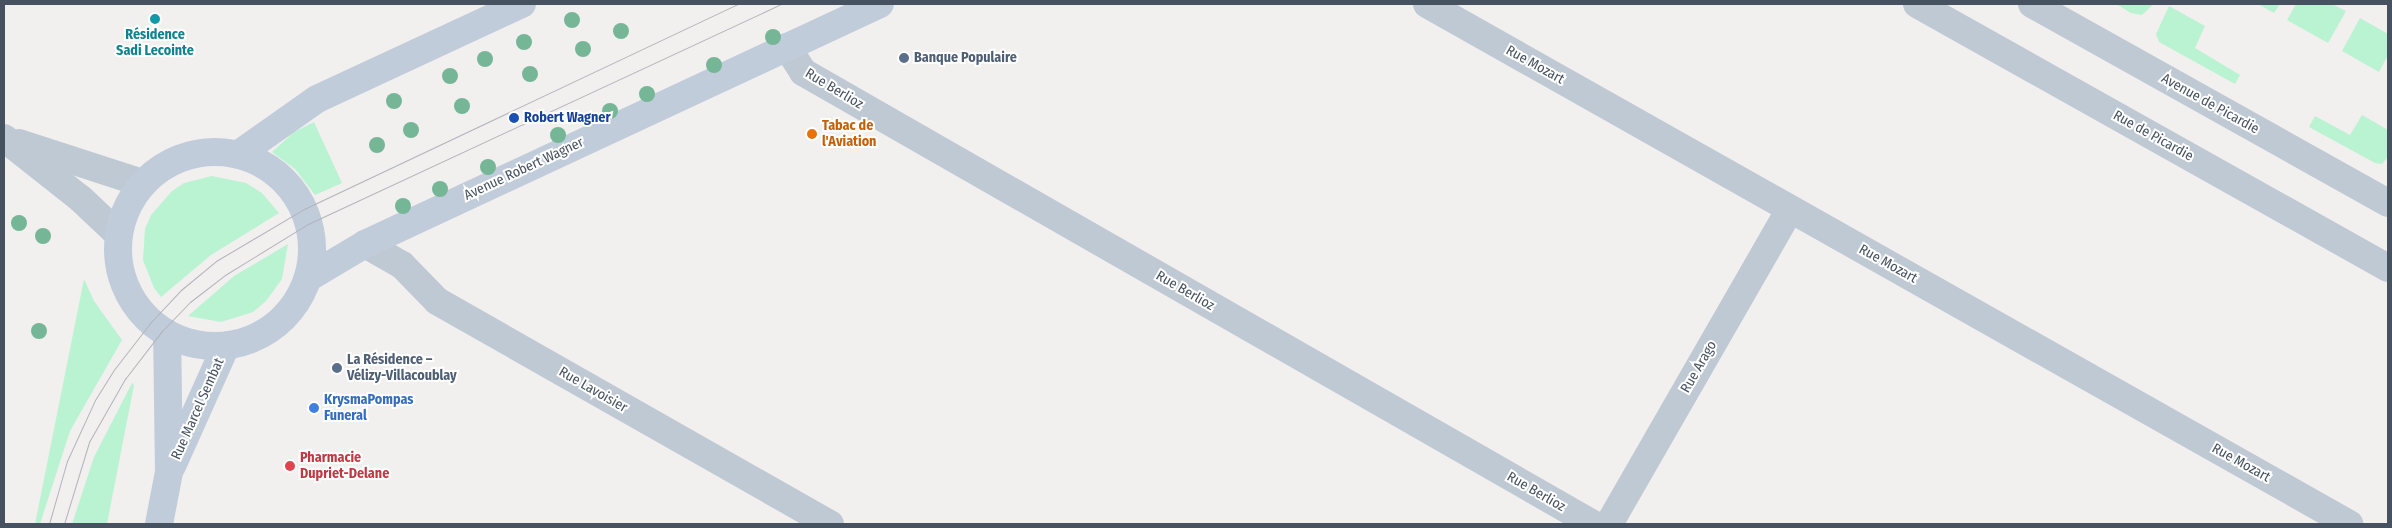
<!DOCTYPE html>
<html>
<head>
<meta charset="utf-8">
<style>
	body { margin:0 }
	#map { position:relative; width:2392px; height:528px; overflow:hidden; background:#f2efef; font-family:"Fira Sans Condensed",sans-serif }
	div>[style] { position:absolute }
	.green>* { inset:0; background:#baf3d2 }
	.minor>* { height:28px; margin:-14px; padding:0 14px; transform-origin:14px; border-radius:14px; background:#bfc9d3 }
	.tertiary>* { height:28px; margin:-14px; padding:0 14px; transform-origin:14px; border-radius:14px; background:#bfc9d3 }
	.secondary>* { height:28px; margin:-14px; padding:0 14px; transform-origin:14px; border-radius:14px; background:#c1ccda }
	.secondary>.ring { margin:-14px; padding:0; box-sizing:content-box; background:none; border:28px solid #c1ccda; border-radius:50% }
	.tram>* { height:1px; margin:-0.5px; padding:0 0.5px; transform-origin:0.5px; border-radius:0.5px; background:#b1b4bb }
	.trees>* { width:16px; height:16px; margin:-8px; border-radius:50%; background:#75b697 }
	.dots>* { width:14px; height:14px; translate:-50% -50%; box-sizing:border-box; border:2px solid #fff; border-radius:50% }
	span { translate:-50% -50%; white-space:nowrap; text-align:center; line-height:1.15; -webkit-text-stroke:4px #fff; paint-order:stroke }
	.culture-label { font-size:14px; color:#0d838f; font-weight:700 }
	.service-label { font-size:14px; color:#4e5e75; font-weight:700 }
	.left { translate:0 -50%; text-align:left }
	.street-label { font-size:14px; color:#46525f }
	.transit-label { font-size:14px; color:#164399; font-weight:700 }
	.food-label { font-size:14px; color:#c56008; font-weight:700 }
	.shop-label { font-size:14px; color:#366cbe; font-weight:700 }
	.health-label { font-size:14px; color:#be3a42; font-weight:700 }
	.frame { position:absolute; inset:0; border:5px solid #46525f; pointer-events:none }
</style>
</head>
<body>
<div id="map">
	<div class="green">
		<div style="clip-path:polygon(2116px 4px,2154px 4px,2142px 15px,2131px 13px)"></div>
		<div style="clip-path:polygon(2258px 4px,2280px 4px,2274px 13px)"></div>
		<div style="clip-path:polygon(2296px 4px,2332px 4px,2346px 11px,2328px 43px,2287px 20px)"></div>
		<div style="clip-path:polygon(2169px 6px,2205px 26px,2195px 48px,2240px 75px,2235px 84px,2159px 42px,2156px 34px)"></div>
		<div style="clip-path:polygon(2360px 18px,2388px 34px,2388px 55px,2379px 72px,2342px 51px)"></div>
		<div style="clip-path:polygon(2362px 115px,2388px 130px,2388px 157px,2382px 164px,2375px 163px,2309px 127px,2315px 116px,2350px 135px)"></div>
		<div style="clip-path:polygon(314px 122px,342px 183px,315px 195px,295px 169px,272px 152px,294px 132px)"></div>
		<div style="clip-path:polygon(212px 176px,246px 183px,262px 193px,279px 213px,211px 255px,161px 297px,154px 288px,143px 260px,145px 229px,151px 215px,172px 191px,184px 183px)"></div>
		<div style="clip-path:polygon(288px 244px,282px 279px,266px 301px,253px 312px,221px 322px,188px 316px,234px 276px)"></div>
		<div style="clip-path:polygon(84px 279px,94px 301px,122px 340px,70px 431px,40px 524px,35px 524px)"></div>
		<div style="clip-path:polygon(132px 383px,134px 385px,107px 524px,72px 524px,94px 457px)"></div>
	</div>
	<div class="minor">
		<div style="left:1427px;top:4px;width:1059px;rotate:29.42deg"></div>
		<div style="left:1917px;top:4px;width:540px;rotate:29.27deg"></div>
		<div style="left:2032px;top:4px;width:408px;rotate:29.2deg"></div>
		<div style="left:787px;top:47px;width:30px;rotate:57deg"></div>
		<div style="left:803px;top:72px;width:910px;rotate:29.78deg"></div>
		<div style="left:365px;top:244px;width:43px;rotate:29.6deg"></div>
		<div style="left:402px;top:265px;width:50px;rotate:45.8deg"></div>
		<div style="left:437px;top:301px;width:452px;rotate:29.6deg"></div>
		<div style="left:1609px;top:524px;width:363px;rotate:-60.1deg"></div>
	</div>
	<div class="tertiary">
		<div style="left:4px;top:138px;width:98px;rotate:38.4deg"></div>
		<div style="left:81px;top:199px;width:51px;rotate:43.4deg"></div>
		<div style="left:19px;top:143px;width:129px;rotate:18deg"></div>
	</div>
	<div class="secondary">
		<div class="ring" style="left:118px;top:152px;width:166px;height:166px"></div>
		<div style="left:239px;top:154px;width:95px;rotate:-35.2deg"></div>
		<div style="left:317px;top:99px;width:226px;rotate:-24.9deg"></div>
		<div style="left:308px;top:278px;width:66px;rotate:-30.8deg"></div>
		<div style="left:365px;top:244px;width:568px;rotate:-24.99deg"></div>
		<div style="left:172px;top:466px;width:132px;rotate:-65.8deg"></div>
		<div style="left:159px;top:524px;width:53px;rotate:-79.1deg"></div>
		<div style="left:169px;top:472px;width:138px;rotate:-90.8deg"></div>
	</div>
	<div class="tram">
		<div style="left:49px;top:524px;width:66px;rotate:-74.1deg"></div>
		<div style="left:67px;top:461px;width:67px;rotate:-65.3deg"></div>
		<div style="left:95px;top:400px;width:34px;rotate:-58deg"></div>
		<div style="left:113px;top:371px;width:62px;rotate:-52.2deg"></div>
		<div style="left:151px;top:322px;width:44px;rotate:-46.8deg"></div>
		<div style="left:181px;top:290px;width:45px;rotate:-39.6deg"></div>
		<div style="left:216px;top:261px;width:102px;rotate:-30.6deg"></div>
		<div style="left:304px;top:209px;width:480px;rotate:-25.3deg"></div>
		<div style="left:64px;top:524px;width:86px;rotate:-73deg"></div>
		<div style="left:89px;top:442px;width:73px;rotate:-60.3deg"></div>
		<div style="left:125px;top:379px;width:61px;rotate:-52.4deg"></div>
		<div style="left:162px;top:331px;width:40px;rotate:-46deg"></div>
		<div style="left:190px;top:302px;width:44px;rotate:-37.6deg"></div>
		<div style="left:225px;top:275px;width:97px;rotate:-31.6deg"></div>
		<div style="left:308px;top:224px;width:522px;rotate:-24.94deg"></div>
	</div>
	<div class="trees">
		<div style="left:572px;top:20px"></div>
		<div style="left:621px;top:31px"></div>
		<div style="left:773px;top:37px"></div>
		<div style="left:524px;top:42px"></div>
		<div style="left:583px;top:49px"></div>
		<div style="left:485px;top:59px"></div>
		<div style="left:714px;top:65px"></div>
		<div style="left:530px;top:74px"></div>
		<div style="left:450px;top:76px"></div>
		<div style="left:647px;top:94px"></div>
		<div style="left:394px;top:101px"></div>
		<div style="left:462px;top:106px"></div>
		<div style="left:610px;top:111px"></div>
		<div style="left:411px;top:130px"></div>
		<div style="left:558px;top:135px"></div>
		<div style="left:377px;top:145px"></div>
		<div style="left:488px;top:167px"></div>
		<div style="left:440px;top:189px"></div>
		<div style="left:403px;top:206px"></div>
		<div style="left:19px;top:223px"></div>
		<div style="left:43px;top:236px"></div>
		<div style="left:39px;top:331px"></div>
	</div>
	<div class="dots">
		<div style="left:155px;top:19px;background:#0f9aa8"></div>
		<div style="left:904px;top:58px;background:#5c6f8a"></div>
		<div style="left:514px;top:118px;background:#1a4fb4"></div>
		<div style="left:812px;top:134px;background:#e8710a"></div>
		<div style="left:337px;top:368px;background:#5c6f8a"></div>
		<div style="left:314px;top:408px;background:#3f7fe0"></div>
		<div style="left:290px;top:466px;background:#e0444e"></div>
	</div>
	<div class="culture-label">
		<span style="left:155px;top:43px">Résidence<br>Sadi Lecointe</span>
	</div>
	<div class="service-label">
		<span class="left" style="left:914px;top:58px">Banque Populaire</span>
		<span class="left" style="left:347px;top:368px">La Résidence –<br>Vélizy-Villacoublay</span>
	</div>
	<div class="street-label">
		<span style="left:1535px;top:65px;rotate:29deg">Rue Mozart</span>
		<span style="left:834px;top:89px;rotate:31deg">Rue Berlioz</span>
		<span style="left:2210px;top:104px;rotate:29deg">Avenue de Picardie</span>
		<span style="left:2153px;top:136px;rotate:29deg">Rue de Picardie</span>
		<span style="left:524px;top:169px;rotate:-25deg">Avenue Robert Wagner</span>
		<span style="left:1888px;top:264px;rotate:29deg">Rue Mozart</span>
		<span style="left:1185px;top:291px;rotate:30deg">Rue Berlioz</span>
		<span style="left:1699px;top:367px;rotate:-60deg">Rue Arago</span>
		<span style="left:593px;top:390px;rotate:30deg">Rue Lavoisier</span>
		<span style="left:198px;top:409px;rotate:-66deg">Rue Marcel Sembat</span>
		<span style="left:2241px;top:463px;rotate:29deg">Rue Mozart</span>
		<span style="left:1536px;top:492px;rotate:30deg">Rue Berlioz</span>
	</div>
	<div class="transit-label">
		<span class="left" style="left:524px;top:118px">Robert Wagner</span>
	</div>
	<div class="food-label">
		<span class="left" style="left:822px;top:134px">Tabac de<br>l'Aviation</span>
	</div>
	<div class="shop-label">
		<span class="left" style="left:324px;top:408px">KrysmaPompas<br>Funeral</span>
	</div>
	<div class="health-label">
		<span class="left" style="left:300px;top:466px">Pharmacie<br>Dupriet-Delane</span>
	</div>
	<div class="frame"></div>
</div>
</body>
</html>
